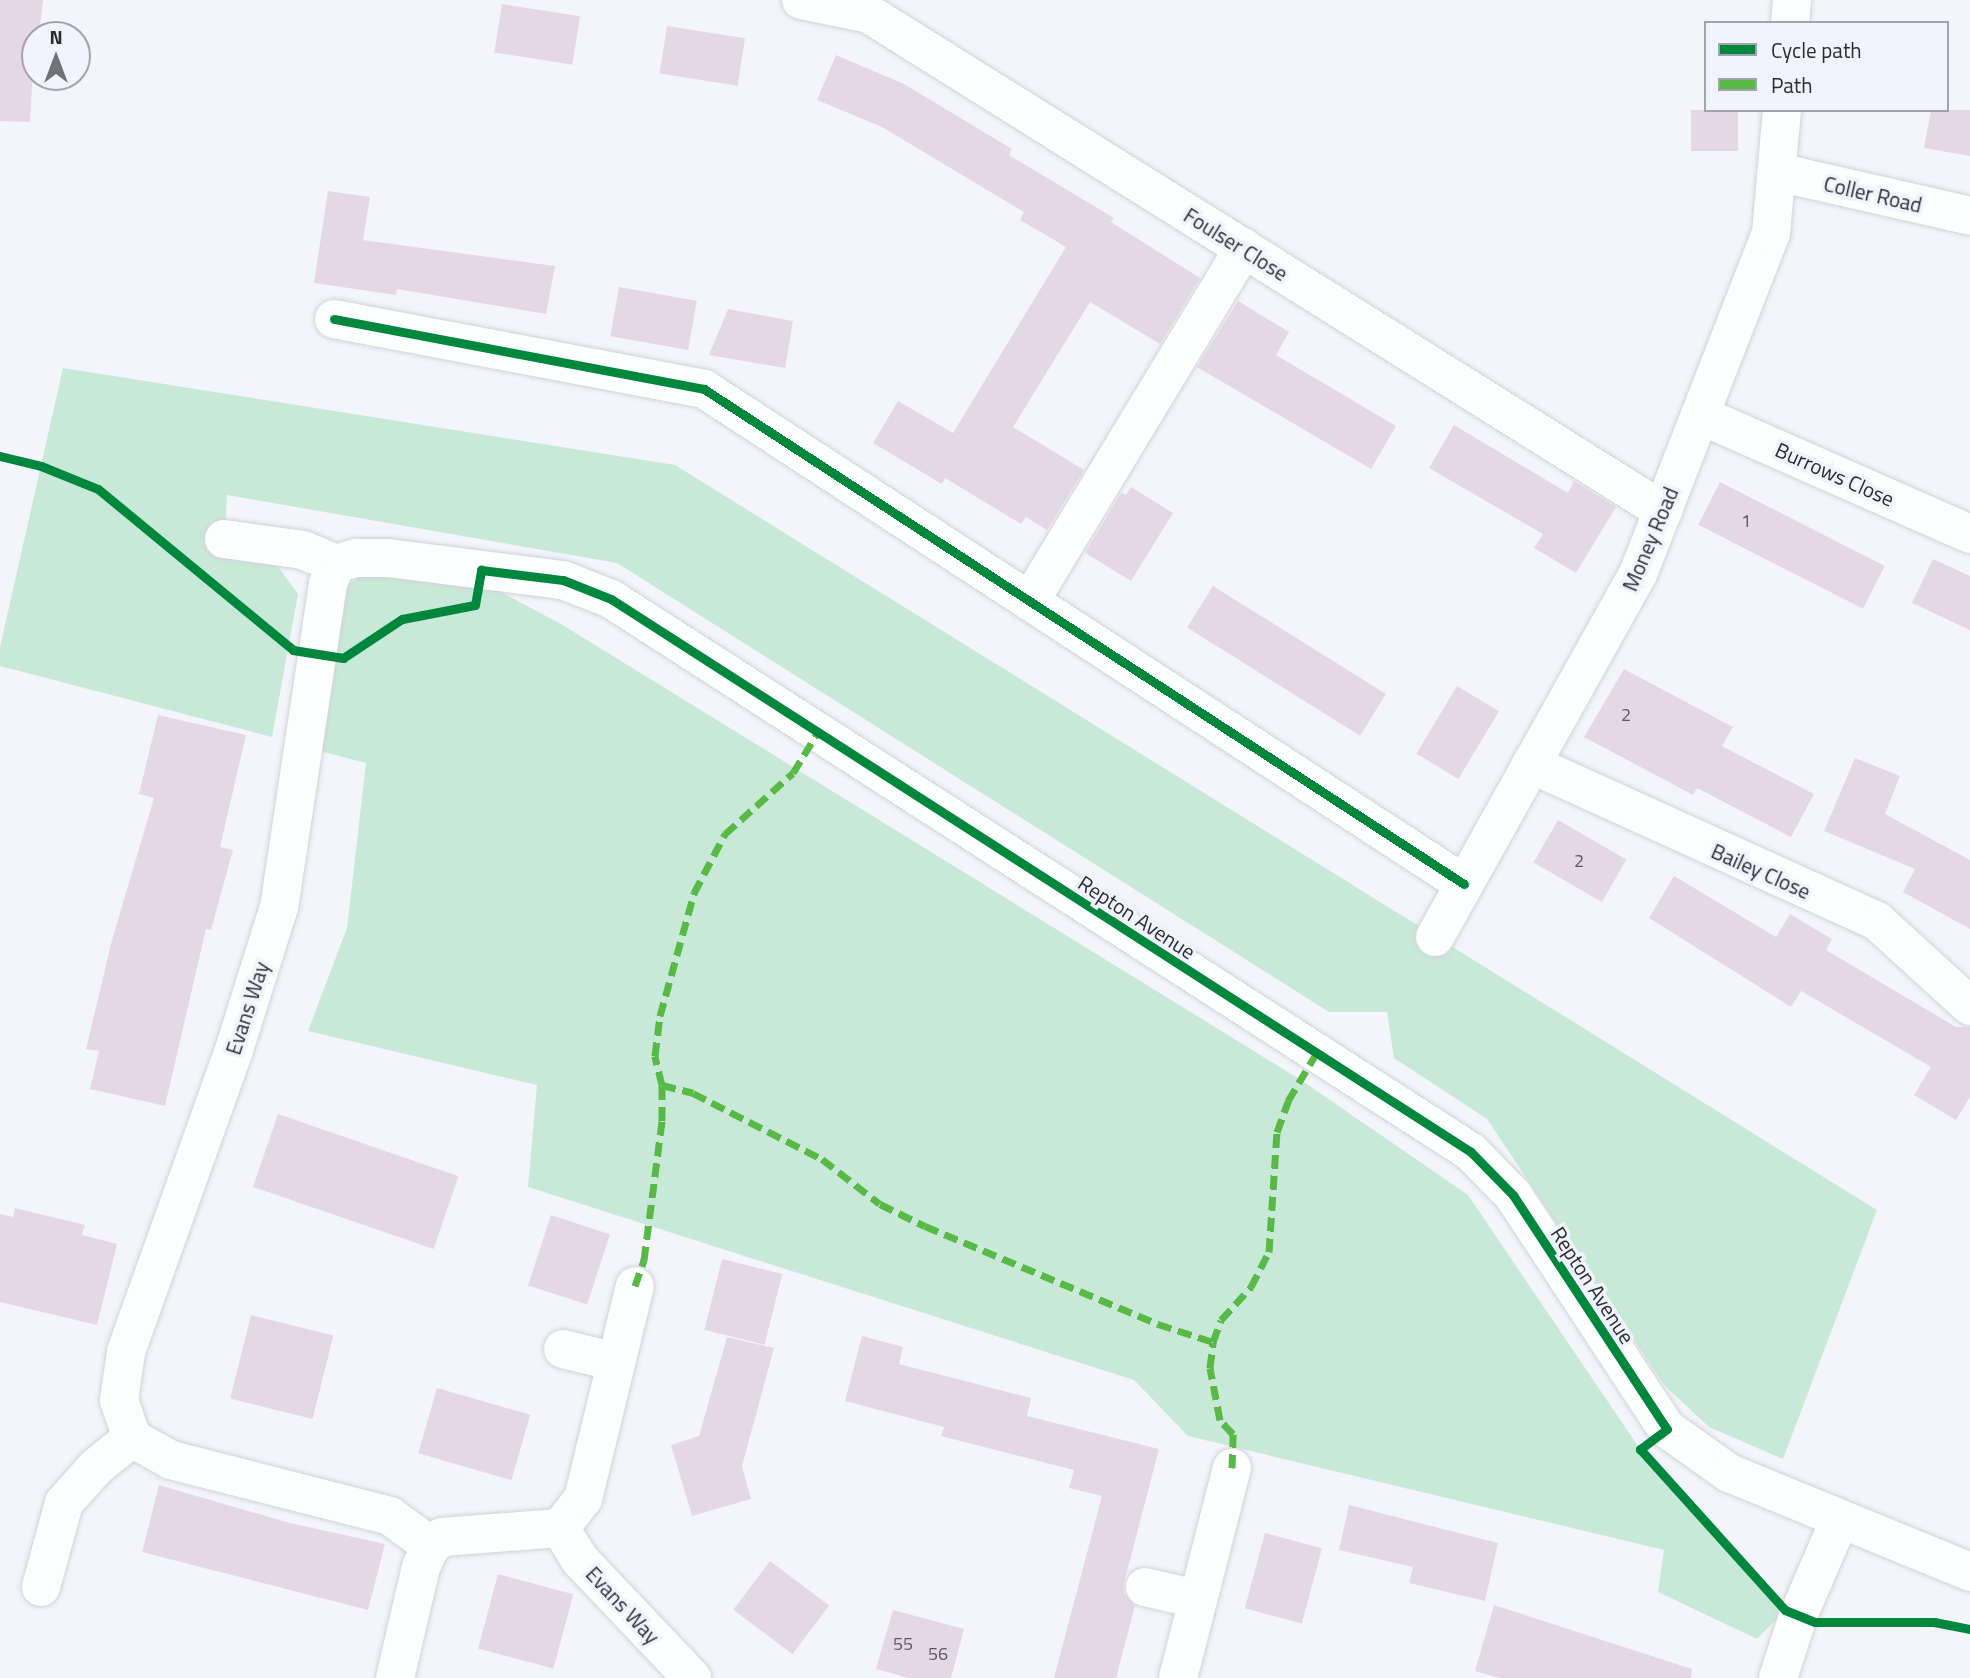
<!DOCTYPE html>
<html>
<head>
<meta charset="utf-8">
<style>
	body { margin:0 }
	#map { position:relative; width:1970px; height:1678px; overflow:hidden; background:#f4f5fb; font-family:"Titillium Web",sans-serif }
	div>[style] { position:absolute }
	.green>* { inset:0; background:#c9e9d8 }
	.building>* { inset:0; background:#e5d8e6; transform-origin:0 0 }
	.roads { filter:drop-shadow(0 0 2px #d1d3d7) drop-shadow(0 0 2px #d1d3d7) }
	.street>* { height:38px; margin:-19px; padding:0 19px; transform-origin:19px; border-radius:19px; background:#fdfefe }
	.quiet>* { height:7px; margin-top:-3.5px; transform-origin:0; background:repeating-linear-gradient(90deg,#58b947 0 14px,transparent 0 21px) }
	.cycleway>* { height:9px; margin:-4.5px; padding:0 4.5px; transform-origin:4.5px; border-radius:4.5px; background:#00873e }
	span { translate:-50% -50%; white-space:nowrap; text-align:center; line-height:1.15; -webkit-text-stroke:7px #f1f4fe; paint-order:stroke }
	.number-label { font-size:18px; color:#5a575e }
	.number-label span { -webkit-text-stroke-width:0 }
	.street-label { font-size:21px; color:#2b2c30 }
	.legend { position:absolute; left:1704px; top:21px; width:245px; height:91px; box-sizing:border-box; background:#f1f4fe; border:2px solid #a2a4ac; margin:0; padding:9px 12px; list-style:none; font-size:21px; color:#2b2c30 }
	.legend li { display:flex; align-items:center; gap:14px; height:35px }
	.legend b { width:35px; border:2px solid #a2a4ac }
	.north { position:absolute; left:21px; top:21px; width:70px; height:70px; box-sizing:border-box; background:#f1f4fe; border:2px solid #a2a4ac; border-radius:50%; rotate:0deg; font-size:19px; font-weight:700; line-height:28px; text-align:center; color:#2b2c30 }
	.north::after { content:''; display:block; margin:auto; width:24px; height:32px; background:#717277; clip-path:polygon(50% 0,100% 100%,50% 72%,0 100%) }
</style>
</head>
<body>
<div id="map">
	<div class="green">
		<div style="clip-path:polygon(63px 368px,675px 465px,1877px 1210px,1783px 1459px,1709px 1427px,1664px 1385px,1487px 1119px,1394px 1058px,1387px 1012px,1329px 1012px,617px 563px,227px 495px,225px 539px,272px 558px,298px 594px,272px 737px,0 666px,0 647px)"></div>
		<div style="clip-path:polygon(372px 567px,473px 577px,561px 624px,1301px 1080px,1468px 1195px,1640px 1449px,1785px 1610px,1757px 1639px,1658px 1592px,1664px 1550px,1188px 1436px,1134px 1380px,528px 1187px,537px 1085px,308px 1031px,347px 928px,366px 763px,316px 750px,336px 595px)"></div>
	</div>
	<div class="building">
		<div style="clip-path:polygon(0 0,43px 0,39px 35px,35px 35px,30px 122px,0 121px)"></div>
		<div style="left:502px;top:4px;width:79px;height:49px;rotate:9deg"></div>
		<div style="left:667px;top:26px;width:79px;height:48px;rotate:9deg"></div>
		<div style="clip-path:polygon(836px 55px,904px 84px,1012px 149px,1009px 155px,1114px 218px,1111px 222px,1200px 278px,1160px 344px,1090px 302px,1013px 427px,1084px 470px,1047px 530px,1026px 517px,1021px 524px,945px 478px,942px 484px,873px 443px,898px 401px,953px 433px,1066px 247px,1020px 220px,1024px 212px,882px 127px,817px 100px)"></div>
		<div style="left:1691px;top:110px;width:47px;height:41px"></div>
		<div style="clip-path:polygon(1931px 110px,1970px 110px,1970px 156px,1924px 148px)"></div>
		<div style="clip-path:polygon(328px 191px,370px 197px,363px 240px,555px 266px,546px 314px,397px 289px,396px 295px,314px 283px)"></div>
		<div style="left:619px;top:287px;width:79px;height:50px;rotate:10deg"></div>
		<div style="clip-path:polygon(1238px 301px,1289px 332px,1276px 355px,1396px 426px,1371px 469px,1197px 367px)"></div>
		<div style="clip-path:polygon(728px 309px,793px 321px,785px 368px,709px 355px)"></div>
		<div style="clip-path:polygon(1454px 425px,1568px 493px,1574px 481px,1616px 507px,1576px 573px,1534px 548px,1543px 534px,1429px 468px)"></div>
		<div style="left:1720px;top:482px;width:185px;height:48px;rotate:27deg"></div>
		<div style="clip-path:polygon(1131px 487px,1173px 513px,1131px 581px,1085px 553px,1121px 493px,1126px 495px)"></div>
		<div style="clip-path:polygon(1933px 559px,1970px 576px,1970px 630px,1912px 603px)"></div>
		<div style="left:1213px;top:586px;width:204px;height:49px;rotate:32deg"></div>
		<div style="clip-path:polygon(1624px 669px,1733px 727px,1722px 746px,1814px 794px,1791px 837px,1697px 788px,1693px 795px,1584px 737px)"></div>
		<div style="left:1457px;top:686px;width:49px;height:79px;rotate:31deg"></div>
		<div style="clip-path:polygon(158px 715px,246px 735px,220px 847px,233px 850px,211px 930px,206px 929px,165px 1106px,90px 1089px,99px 1051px,86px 1049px,112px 940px,154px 798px,139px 794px)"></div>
		<div style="clip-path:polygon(1855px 758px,1900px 776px,1885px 814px,1970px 860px,1970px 929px,1903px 892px,1915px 869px,1824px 831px)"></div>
		<div style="left:1558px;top:820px;width:79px;height:49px;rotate:30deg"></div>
		<div style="clip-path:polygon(1674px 876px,1776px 937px,1790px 914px,1832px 939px,1826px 950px,1956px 1027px,1970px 1027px,1970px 1097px,1956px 1120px,1914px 1095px,1931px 1067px,1801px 991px,1791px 1007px,1649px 918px)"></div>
		<div style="left:278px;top:1114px;width:191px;height:77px;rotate:19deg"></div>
		<div style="clip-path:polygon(15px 1208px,85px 1225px,82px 1235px,117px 1244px,97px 1325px,0 1302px,0 1214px,13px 1217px)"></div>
		<div style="left:551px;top:1215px;width:62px;height:74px;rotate:18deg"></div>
		<div style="left:722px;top:1259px;width:62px;height:73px;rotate:14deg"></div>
		<div style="left:251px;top:1315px;width:85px;height:86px;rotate:14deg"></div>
		<div style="clip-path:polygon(862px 1336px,903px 1347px,899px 1364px,1031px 1398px,1027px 1416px,1159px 1449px,1124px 1583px,1124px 1594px,1135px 1606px,1116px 1678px,1054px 1678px,1102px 1496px,1069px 1488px,1074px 1470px,941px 1436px,944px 1427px,845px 1401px)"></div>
		<div style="clip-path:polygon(727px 1337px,774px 1348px,742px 1466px,751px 1499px,692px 1516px,671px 1445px,699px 1436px)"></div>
		<div style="left:437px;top:1388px;width:97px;height:68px;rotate:16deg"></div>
		<div style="clip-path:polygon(159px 1485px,290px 1523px,385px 1544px,368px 1610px,142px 1552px)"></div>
		<div style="clip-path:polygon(1349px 1505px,1498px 1543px,1485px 1601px,1409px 1583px,1413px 1567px,1339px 1550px)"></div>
		<div style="left:1265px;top:1533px;width:59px;height:78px;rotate:15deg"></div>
		<div style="left:770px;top:1561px;width:74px;height:61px;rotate:37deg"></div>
		<div style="left:498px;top:1574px;width:78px;height:77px;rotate:15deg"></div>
		<div style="clip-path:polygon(1494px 1605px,1692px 1669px,1691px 1678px,1500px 1678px,1475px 1671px)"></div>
		<div style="clip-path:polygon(893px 1610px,964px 1629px,951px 1678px,909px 1678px,876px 1669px)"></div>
	</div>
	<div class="roads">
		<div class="street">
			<div style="left:801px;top:0;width:69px;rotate:11.6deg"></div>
			<div style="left:869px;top:14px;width:937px;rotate:32.04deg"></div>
			<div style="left:1790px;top:23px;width:23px;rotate:-85deg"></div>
			<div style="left:1777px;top:172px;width:198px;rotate:12.8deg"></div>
			<div style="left:334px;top:319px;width:377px;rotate:10.7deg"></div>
			<div style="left:704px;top:389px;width:907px;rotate:33.08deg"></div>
			<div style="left:1700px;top:415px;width:295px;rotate:23.8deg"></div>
			<div style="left:224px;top:539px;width:80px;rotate:7.9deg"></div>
			<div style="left:303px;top:550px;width:36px;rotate:23deg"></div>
			<div style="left:336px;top:564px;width:21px;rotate:-17deg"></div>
			<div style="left:356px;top:558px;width:32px"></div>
			<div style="left:388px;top:558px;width:176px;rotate:7.2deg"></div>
			<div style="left:563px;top:580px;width:52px;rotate:21.6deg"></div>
			<div style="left:611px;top:599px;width:1022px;rotate:32.74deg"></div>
			<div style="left:1471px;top:1152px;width:60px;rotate:45.7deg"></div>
			<div style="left:1513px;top:1195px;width:280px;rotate:56.7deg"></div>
			<div style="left:1667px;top:1429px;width:76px;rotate:35.4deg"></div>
			<div style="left:1729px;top:1473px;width:261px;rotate:22.3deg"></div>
			<div style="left:336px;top:564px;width:22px;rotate:112deg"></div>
			<div style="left:328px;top:584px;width:327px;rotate:98.6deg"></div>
			<div style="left:279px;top:907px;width:150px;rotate:107.5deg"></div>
			<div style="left:234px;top:1050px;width:321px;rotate:109.7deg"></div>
			<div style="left:126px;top:1352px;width:49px;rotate:98.3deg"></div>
			<div style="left:119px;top:1400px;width:40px;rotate:71.1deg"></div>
			<div style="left:132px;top:1438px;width:45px;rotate:29.4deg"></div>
			<div style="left:171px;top:1460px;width:226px;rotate:14.3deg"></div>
			<div style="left:390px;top:1516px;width:51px;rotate:36.2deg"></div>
			<div style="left:1030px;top:601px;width:413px;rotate:-58.8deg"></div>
			<div style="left:1531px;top:764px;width:380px;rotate:24.4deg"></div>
			<div style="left:1877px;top:921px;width:126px;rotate:42.4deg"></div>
			<div style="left:1435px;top:937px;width:416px;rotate:-60.8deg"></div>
			<div style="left:1638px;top:574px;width:366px;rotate:-68.7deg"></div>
			<div style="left:1771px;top:233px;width:123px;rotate:-84.9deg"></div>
			<div style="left:563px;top:1349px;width:55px;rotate:13.8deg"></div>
			<div style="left:560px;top:1528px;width:38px;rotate:58deg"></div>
			<div style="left:580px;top:1560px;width:163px;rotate:46.5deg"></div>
			<div style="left:41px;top:1587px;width:87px;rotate:-74.7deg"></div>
			<div style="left:64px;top:1503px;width:48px;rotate:-48.4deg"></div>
			<div style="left:96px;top:1467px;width:46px;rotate:-38.9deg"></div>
			<div style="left:1145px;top:1587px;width:53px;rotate:13deg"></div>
			<div style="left:395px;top:1678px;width:114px;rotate:-76.8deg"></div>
			<div style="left:421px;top:1567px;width:23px;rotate:-65deg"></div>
			<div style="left:431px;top:1546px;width:14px;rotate:-39deg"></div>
			<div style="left:442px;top:1537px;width:118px;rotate:-4.4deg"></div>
			<div style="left:560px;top:1528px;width:37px;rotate:-52deg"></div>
			<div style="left:583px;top:1499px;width:219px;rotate:-76.3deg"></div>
			<div style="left:1178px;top:1678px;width:217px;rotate:-75.6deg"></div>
			<div style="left:1778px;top:1678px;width:65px;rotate:-72.1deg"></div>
			<div style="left:1798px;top:1616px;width:106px;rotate:-66.6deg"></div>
		</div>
	</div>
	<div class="quiet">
		<div style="left:662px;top:1085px;width:32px;rotate:14deg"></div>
		<div style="left:693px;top:1093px;width:145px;rotate:27.1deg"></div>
		<div style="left:822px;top:1159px;width:73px;rotate:37.8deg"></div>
		<div style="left:880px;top:1204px;width:50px;rotate:26.1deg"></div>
		<div style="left:925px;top:1226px;width:253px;rotate:22.8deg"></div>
		<div style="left:1158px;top:1324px;width:58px;rotate:18.1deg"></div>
		<div style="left:635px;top:1286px;width:28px;rotate:-71deg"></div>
		<div style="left:644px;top:1260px;width:140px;rotate:-82.6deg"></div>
		<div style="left:662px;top:1121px;width:36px;rotate:-90deg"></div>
		<div style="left:662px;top:1085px;width:30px;rotate:-104deg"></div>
		<div style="left:655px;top:1056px;width:40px;rotate:-82.9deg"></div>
		<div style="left:660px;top:1016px;width:128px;rotate:-74.5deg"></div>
		<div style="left:694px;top:893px;width:67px;rotate:-62.3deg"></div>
		<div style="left:725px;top:834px;width:91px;rotate:-41.9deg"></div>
		<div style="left:793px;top:773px;width:48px;rotate:-58.6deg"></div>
		<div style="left:1232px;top:1468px;width:34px;rotate:-88deg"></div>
		<div style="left:1233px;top:1434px;width:19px;rotate:-133deg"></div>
		<div style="left:1220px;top:1420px;width:53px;rotate:-100.9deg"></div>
		<div style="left:1210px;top:1368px;width:26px;rotate:-83deg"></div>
		<div style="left:1213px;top:1342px;width:23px;rotate:-70deg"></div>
		<div style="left:1221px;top:1320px;width:45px;rotate:-47.7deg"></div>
		<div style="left:1251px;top:1287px;width:39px;rotate:-63deg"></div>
		<div style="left:1269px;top:1252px;width:120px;rotate:-86.2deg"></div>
		<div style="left:1277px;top:1132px;width:33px;rotate:-70deg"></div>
		<div style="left:1288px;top:1101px;width:55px;rotate:-59.2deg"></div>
	</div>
	<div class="cycleway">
		<div style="left:334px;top:319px;width:377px;rotate:10.7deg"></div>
		<div style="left:704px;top:389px;width:907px;rotate:33.08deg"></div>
		<div style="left:0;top:456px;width:42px;rotate:13.7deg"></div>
		<div style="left:41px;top:466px;width:61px;rotate:22deg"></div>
		<div style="left:98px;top:489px;width:253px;rotate:39.5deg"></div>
		<div style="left:293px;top:650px;width:51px;rotate:9.1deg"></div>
		<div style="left:343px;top:658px;width:71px;rotate:-33.5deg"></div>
		<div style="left:402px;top:619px;width:74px;rotate:-10.9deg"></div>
		<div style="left:475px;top:605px;width:36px;rotate:-80deg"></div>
		<div style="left:481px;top:570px;width:83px;rotate:7deg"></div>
		<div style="left:563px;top:580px;width:52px;rotate:21.6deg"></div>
		<div style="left:611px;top:599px;width:1022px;rotate:32.74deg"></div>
		<div style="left:1471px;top:1152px;width:60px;rotate:45.7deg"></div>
		<div style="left:1513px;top:1195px;width:280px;rotate:56.7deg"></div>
		<div style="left:1667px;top:1429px;width:34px;rotate:143deg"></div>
		<div style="left:1640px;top:1449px;width:217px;rotate:48deg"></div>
		<div style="left:1785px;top:1610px;width:32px;rotate:22deg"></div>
		<div style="left:1815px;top:1622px;width:119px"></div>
		<div style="left:1934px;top:1622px;width:37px;rotate:11deg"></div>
	</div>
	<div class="number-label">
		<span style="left:1746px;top:521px">1</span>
		<span style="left:1626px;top:715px">2</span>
		<span style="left:1579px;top:861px">2</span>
		<span style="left:903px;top:1644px">55</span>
		<span style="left:938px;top:1654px">56</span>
	</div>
	<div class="street-label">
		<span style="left:1873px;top:194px;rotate:13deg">Coller Road</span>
		<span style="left:1236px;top:244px;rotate:32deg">Foulser Close</span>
		<span style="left:1835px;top:474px;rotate:24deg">Burrows Close</span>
		<span style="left:1650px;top:539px;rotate:-67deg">Money Road</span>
		<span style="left:1761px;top:871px;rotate:24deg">Bailey Close</span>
		<span style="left:1137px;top:917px;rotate:33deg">Repton Avenue</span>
		<span style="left:247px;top:1008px;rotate:-72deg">Evans Way</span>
		<span style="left:1593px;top:1285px;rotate:57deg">Repton Avenue</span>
		<span style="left:623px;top:1605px;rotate:47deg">Evans Way</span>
	</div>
	<ul class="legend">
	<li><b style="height:9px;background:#00873e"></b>Cycle path</li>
	<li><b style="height:9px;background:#58b947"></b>Path</li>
	</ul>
	<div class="north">N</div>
</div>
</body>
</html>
